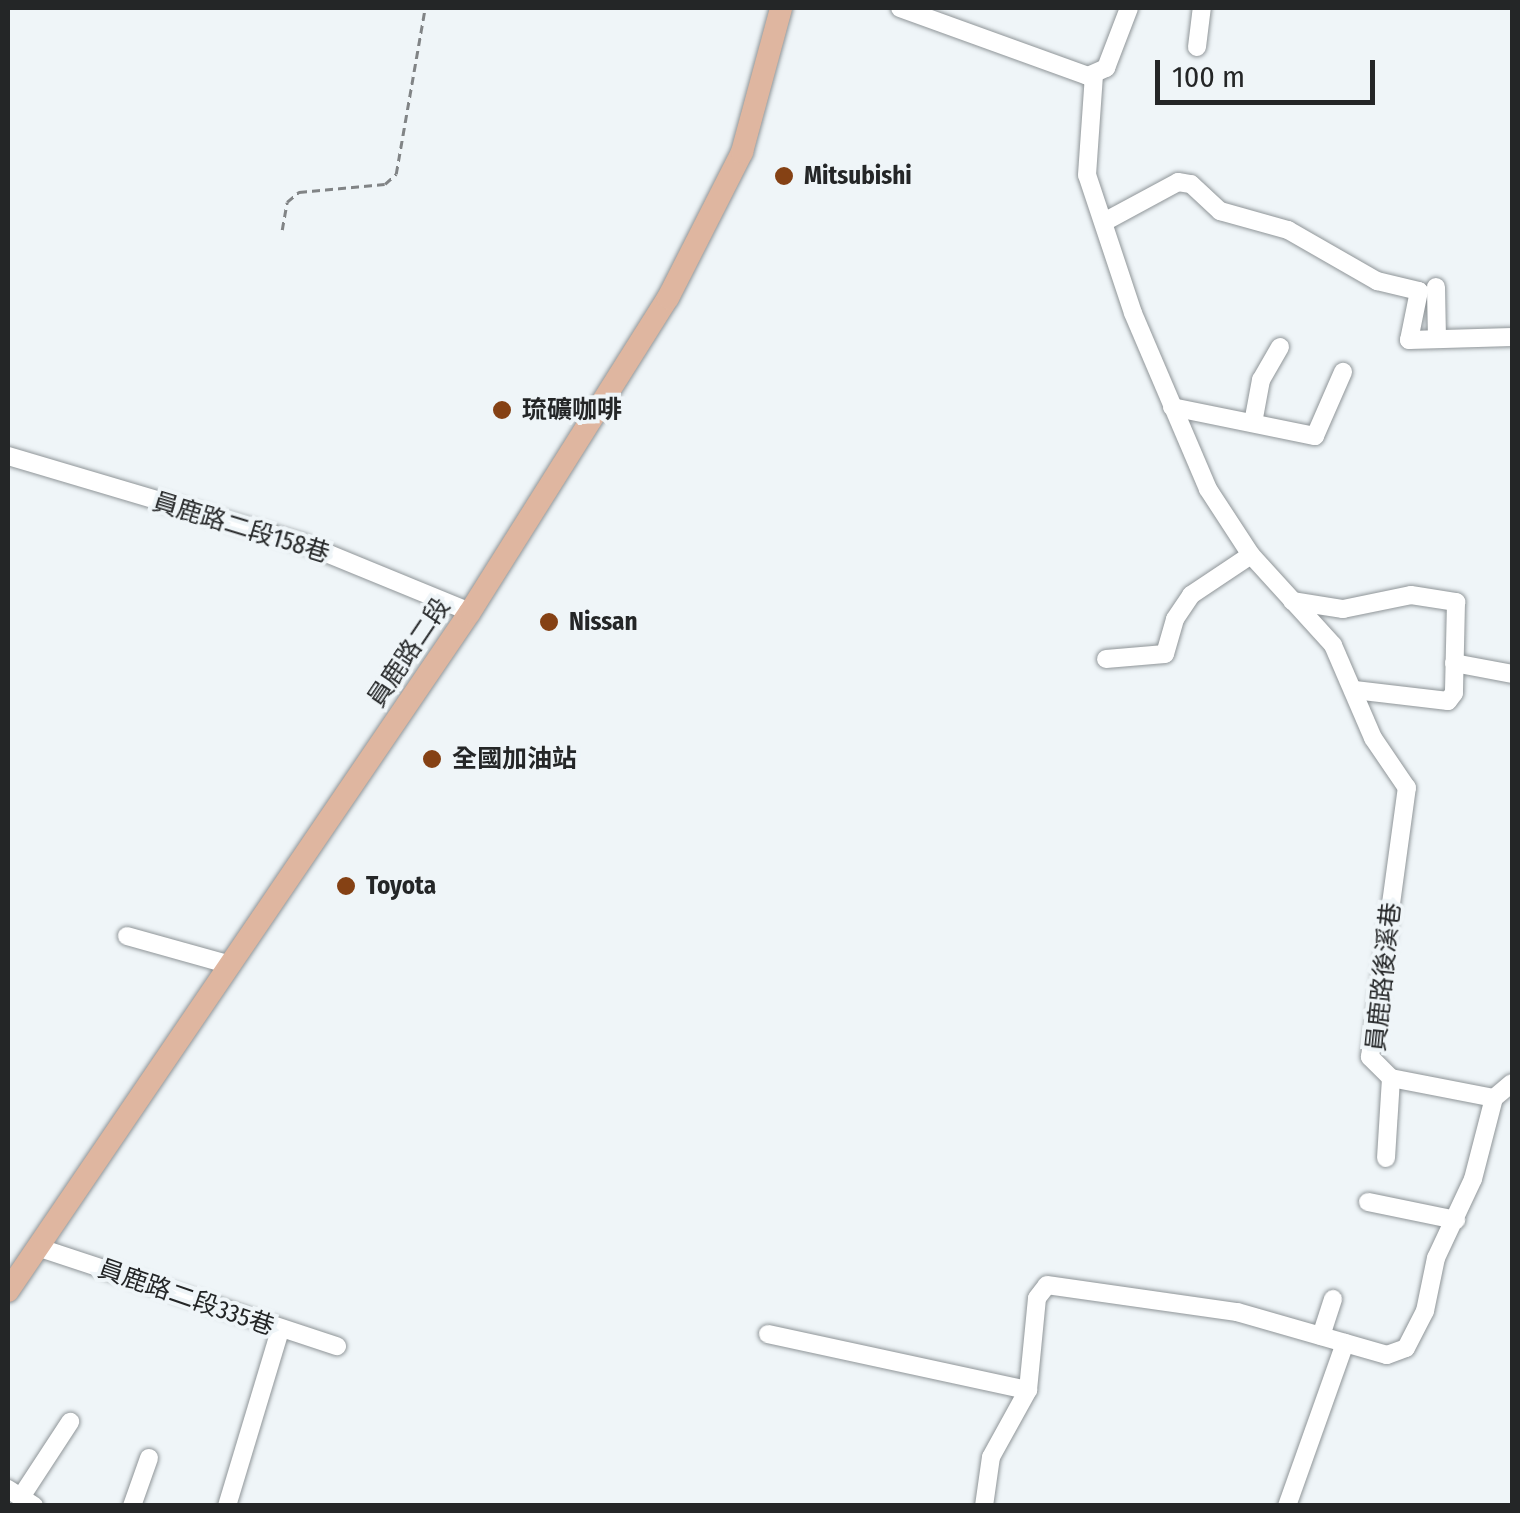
<!DOCTYPE html>
<html>
<head>
<meta charset="utf-8">
<style>
	body { margin:0 }
	#map { position:relative; width:1520px; height:1513px; overflow:hidden; background:#eff5f8; font-family:"Fira Sans Condensed","Noto Sans TC",sans-serif }
	div>[style] { position:absolute }
	.path>* { height:2.5px; margin-top:-1.25px; transform-origin:0; background:repeating-linear-gradient(90deg,#818486 0 8px,transparent 0 13px) }
	.roads { filter:drop-shadow(0 0 2px #8f9598) drop-shadow(0 0 2px #8f9598) }
	.minor>* { height:18px; margin:-9px; padding:0 9px; transform-origin:9px; border-radius:9px; background:#fff }
	.major>* { height:22px; margin:-11px; padding:0 11px; transform-origin:11px; border-radius:11px; background:#dfb6a0 }
	.dots>* { width:28px; height:28px; translate:-50% -50%; box-sizing:border-box; border:5px solid #eff5f8; border-radius:50% }
	span { translate:-50% -50%; white-space:nowrap; text-align:center; line-height:1.15; -webkit-text-stroke:8px #eff5f8; paint-order:stroke }
	.poi-label { font-size:25px; color:#242627; font-weight:700 }
	.left { translate:0 -50%; text-align:left }
	.street-label { font-size:25px; color:#242627 }
	.frame { position:absolute; inset:0; border:10px solid #242627; pointer-events:none }
	.scale { position:absolute; left:1155px; top:60px; width:220px; height:45px; box-sizing:border-box; border:5px solid #242627; border-top:0; padding-left:12px; font-size:30px; line-height:35px; white-space:nowrap; color:#242627; -webkit-text-stroke:8px #eff5f8; paint-order:stroke }
</style>
</head>
<body>
<div id="map">
	<div class="path">
		<div style="left:282px;top:230px;width:28px;rotate:-80deg"></div>
		<div style="left:287px;top:202px;width:16px;rotate:-40deg"></div>
		<div style="left:299px;top:192px;width:86px;rotate:-5.3deg"></div>
		<div style="left:385px;top:184px;width:15px;rotate:-42deg"></div>
		<div style="left:396px;top:174px;width:169px;rotate:-80.1deg"></div>
	</div>
	<div class="roads">
		<div class="minor">
			<div style="left:900px;top:8px;width:200px;rotate:19.9deg"></div>
			<div style="left:1088px;top:76px;width:20px;rotate:-24deg"></div>
			<div style="left:1106px;top:68px;width:64px;rotate:-69deg"></div>
			<div style="left:1197px;top:47px;width:39px;rotate:-83deg"></div>
			<div style="left:1104px;top:222px;width:84px;rotate:-28.4deg"></div>
			<div style="left:1178px;top:182px;width:13px;rotate:9deg"></div>
			<div style="left:1191px;top:184px;width:40px;rotate:43deg"></div>
			<div style="left:1220px;top:211px;width:71px;rotate:15.6deg"></div>
			<div style="left:1288px;top:230px;width:103px;rotate:29.8deg"></div>
			<div style="left:1377px;top:281px;width:43px;rotate:13.4deg"></div>
			<div style="left:1419px;top:291px;width:50px;rotate:101.5deg"></div>
			<div style="left:1409px;top:340px;width:103px;rotate:-1.7deg"></div>
			<div style="left:1436px;top:287px;width:52px;rotate:88.9deg"></div>
			<div style="left:1172px;top:407px;width:146px;rotate:11.5deg"></div>
			<div style="left:1315px;top:436px;width:70px;rotate:-66.4deg"></div>
			<div style="left:1253px;top:423px;width:44px;rotate:-79.5deg"></div>
			<div style="left:1261px;top:380px;width:38px;rotate:-60deg"></div>
			<div style="left:8px;top:456px;width:307px;rotate:16.5deg"></div>
			<div style="left:302px;top:543px;width:182px;rotate:22.3deg"></div>
			<div style="left:1292px;top:601px;width:52px;rotate:8.9deg"></div>
			<div style="left:1343px;top:609px;width:69px;rotate:-11.6deg"></div>
			<div style="left:1411px;top:595px;width:46px;rotate:8.8deg"></div>
			<div style="left:1456px;top:602px;width:91px;rotate:91.3deg"></div>
			<div style="left:1454px;top:693px;width:10px;rotate:127deg"></div>
			<div style="left:1448px;top:701px;width:94px;rotate:-173.3deg"></div>
			<div style="left:1106px;top:659px;width:59px;rotate:-4.8deg"></div>
			<div style="left:1165px;top:654px;width:36px;rotate:-74deg"></div>
			<div style="left:1175px;top:619px;width:29px;rotate:-56deg"></div>
			<div style="left:1191px;top:595px;width:72px;rotate:-33.7deg"></div>
			<div style="left:1454px;top:663px;width:59px;rotate:10.7deg"></div>
			<div style="left:127px;top:936px;width:108px;rotate:15.6deg"></div>
			<div style="left:1494px;top:1098px;width:23px;rotate:-40deg"></div>
			<div style="left:1386px;top:1158px;width:80px;rotate:-86.4deg"></div>
			<div style="left:1368px;top:1202px;width:90px;rotate:11.6deg"></div>
			<div style="left:37px;top:1247px;width:316px;rotate:18.3deg"></div>
			<div style="left:768px;top:1334px;width:266px;rotate:12.2deg"></div>
			<div style="left:1321px;top:1336px;width:39px;rotate:-72deg"></div>
			<div style="left:8px;top:1489px;width:31px;rotate:33deg"></div>
			<div style="left:21px;top:1497px;width:90px;rotate:-56.8deg"></div>
			<div style="left:132px;top:1506px;width:51px;rotate:-70.5deg"></div>
			<div style="left:227px;top:1506px;width:183px;rotate:-73.2deg"></div>
			<div style="left:984px;top:1506px;width:49px;rotate:-81.9deg"></div>
			<div style="left:991px;top:1457px;width:77px;rotate:-61.1deg"></div>
			<div style="left:1028px;top:1390px;width:92px;rotate:-84.4deg"></div>
			<div style="left:1037px;top:1298px;width:16px;rotate:-52deg"></div>
			<div style="left:1047px;top:1285px;width:192px;rotate:8.1deg"></div>
			<div style="left:1237px;top:1312px;width:156px;rotate:16deg"></div>
			<div style="left:1387px;top:1355px;width:20px;rotate:-20deg"></div>
			<div style="left:1406px;top:1348px;width:42px;rotate:-62.8deg"></div>
			<div style="left:1425px;top:1311px;width:54px;rotate:-78.3deg"></div>
			<div style="left:1436px;top:1258px;width:87px;rotate:-64.9deg"></div>
			<div style="left:1473px;top:1179px;width:84px;rotate:-75.5deg"></div>
			<div style="left:1494px;top:1098px;width:105px;rotate:-169deg"></div>
			<div style="left:1391px;top:1078px;width:30px;rotate:-135deg"></div>
			<div style="left:1370px;top:1057px;width:272px;rotate:-82.2deg"></div>
			<div style="left:1407px;top:788px;width:60px;rotate:-124.2deg"></div>
			<div style="left:1373px;top:738px;width:101px;rotate:-113.3deg"></div>
			<div style="left:1333px;top:645px;width:122px;rotate:-132.3deg"></div>
			<div style="left:1251px;top:555px;width:79px;rotate:-123.1deg"></div>
			<div style="left:1208px;top:489px;width:191px;rotate:-113.1deg"></div>
			<div style="left:1133px;top:313px;width:145px;rotate:-108.4deg"></div>
			<div style="left:1087px;top:175px;width:100px;rotate:-86deg"></div>
			<div style="left:1287px;top:1506px;width:173px;rotate:-70.4deg"></div>
		</div>
		<div class="major">
			<div style="left:8px;top:1291px;width:821px;rotate:-55.77deg"></div>
			<div style="left:470px;top:612px;width:371px;rotate:-57.8deg"></div>
			<div style="left:668px;top:298px;width:164px;rotate:-63.1deg"></div>
			<div style="left:742px;top:152px;width:149px;rotate:-74.8deg"></div>
		</div>
	</div>
	<div class="dots">
		<div style="left:784px;top:176px;background:#854114"></div>
		<div style="left:502px;top:410px;background:#854114"></div>
		<div style="left:549px;top:622px;background:#854114"></div>
		<div style="left:432px;top:759px;background:#854114"></div>
		<div style="left:346px;top:886px;background:#854114"></div>
	</div>
	<div class="poi-label">
		<span class="left" style="left:804px;top:176px">Mitsubishi</span>
		<span class="left" style="left:522px;top:410px">琉礦咖啡</span>
		<span class="left" style="left:569px;top:622px">Nissan</span>
		<span class="left" style="left:452px;top:759px">全國加油站</span>
		<span class="left" style="left:366px;top:886px">Toyota</span>
	</div>
	<div class="street-label">
		<span style="left:241px;top:528px;rotate:17deg">員鹿路二段158巷</span>
		<span style="left:409px;top:653px;rotate:-56deg">員鹿路二段</span>
		<span style="left:1384px;top:977px;rotate:-84deg">員鹿路後溪巷</span>
		<span style="left:186px;top:1298px;rotate:19deg">員鹿路二段335巷</span>
	</div>
	<div class="frame"></div>
	<div class="scale">100 m</div>
</div>
</body>
</html>
